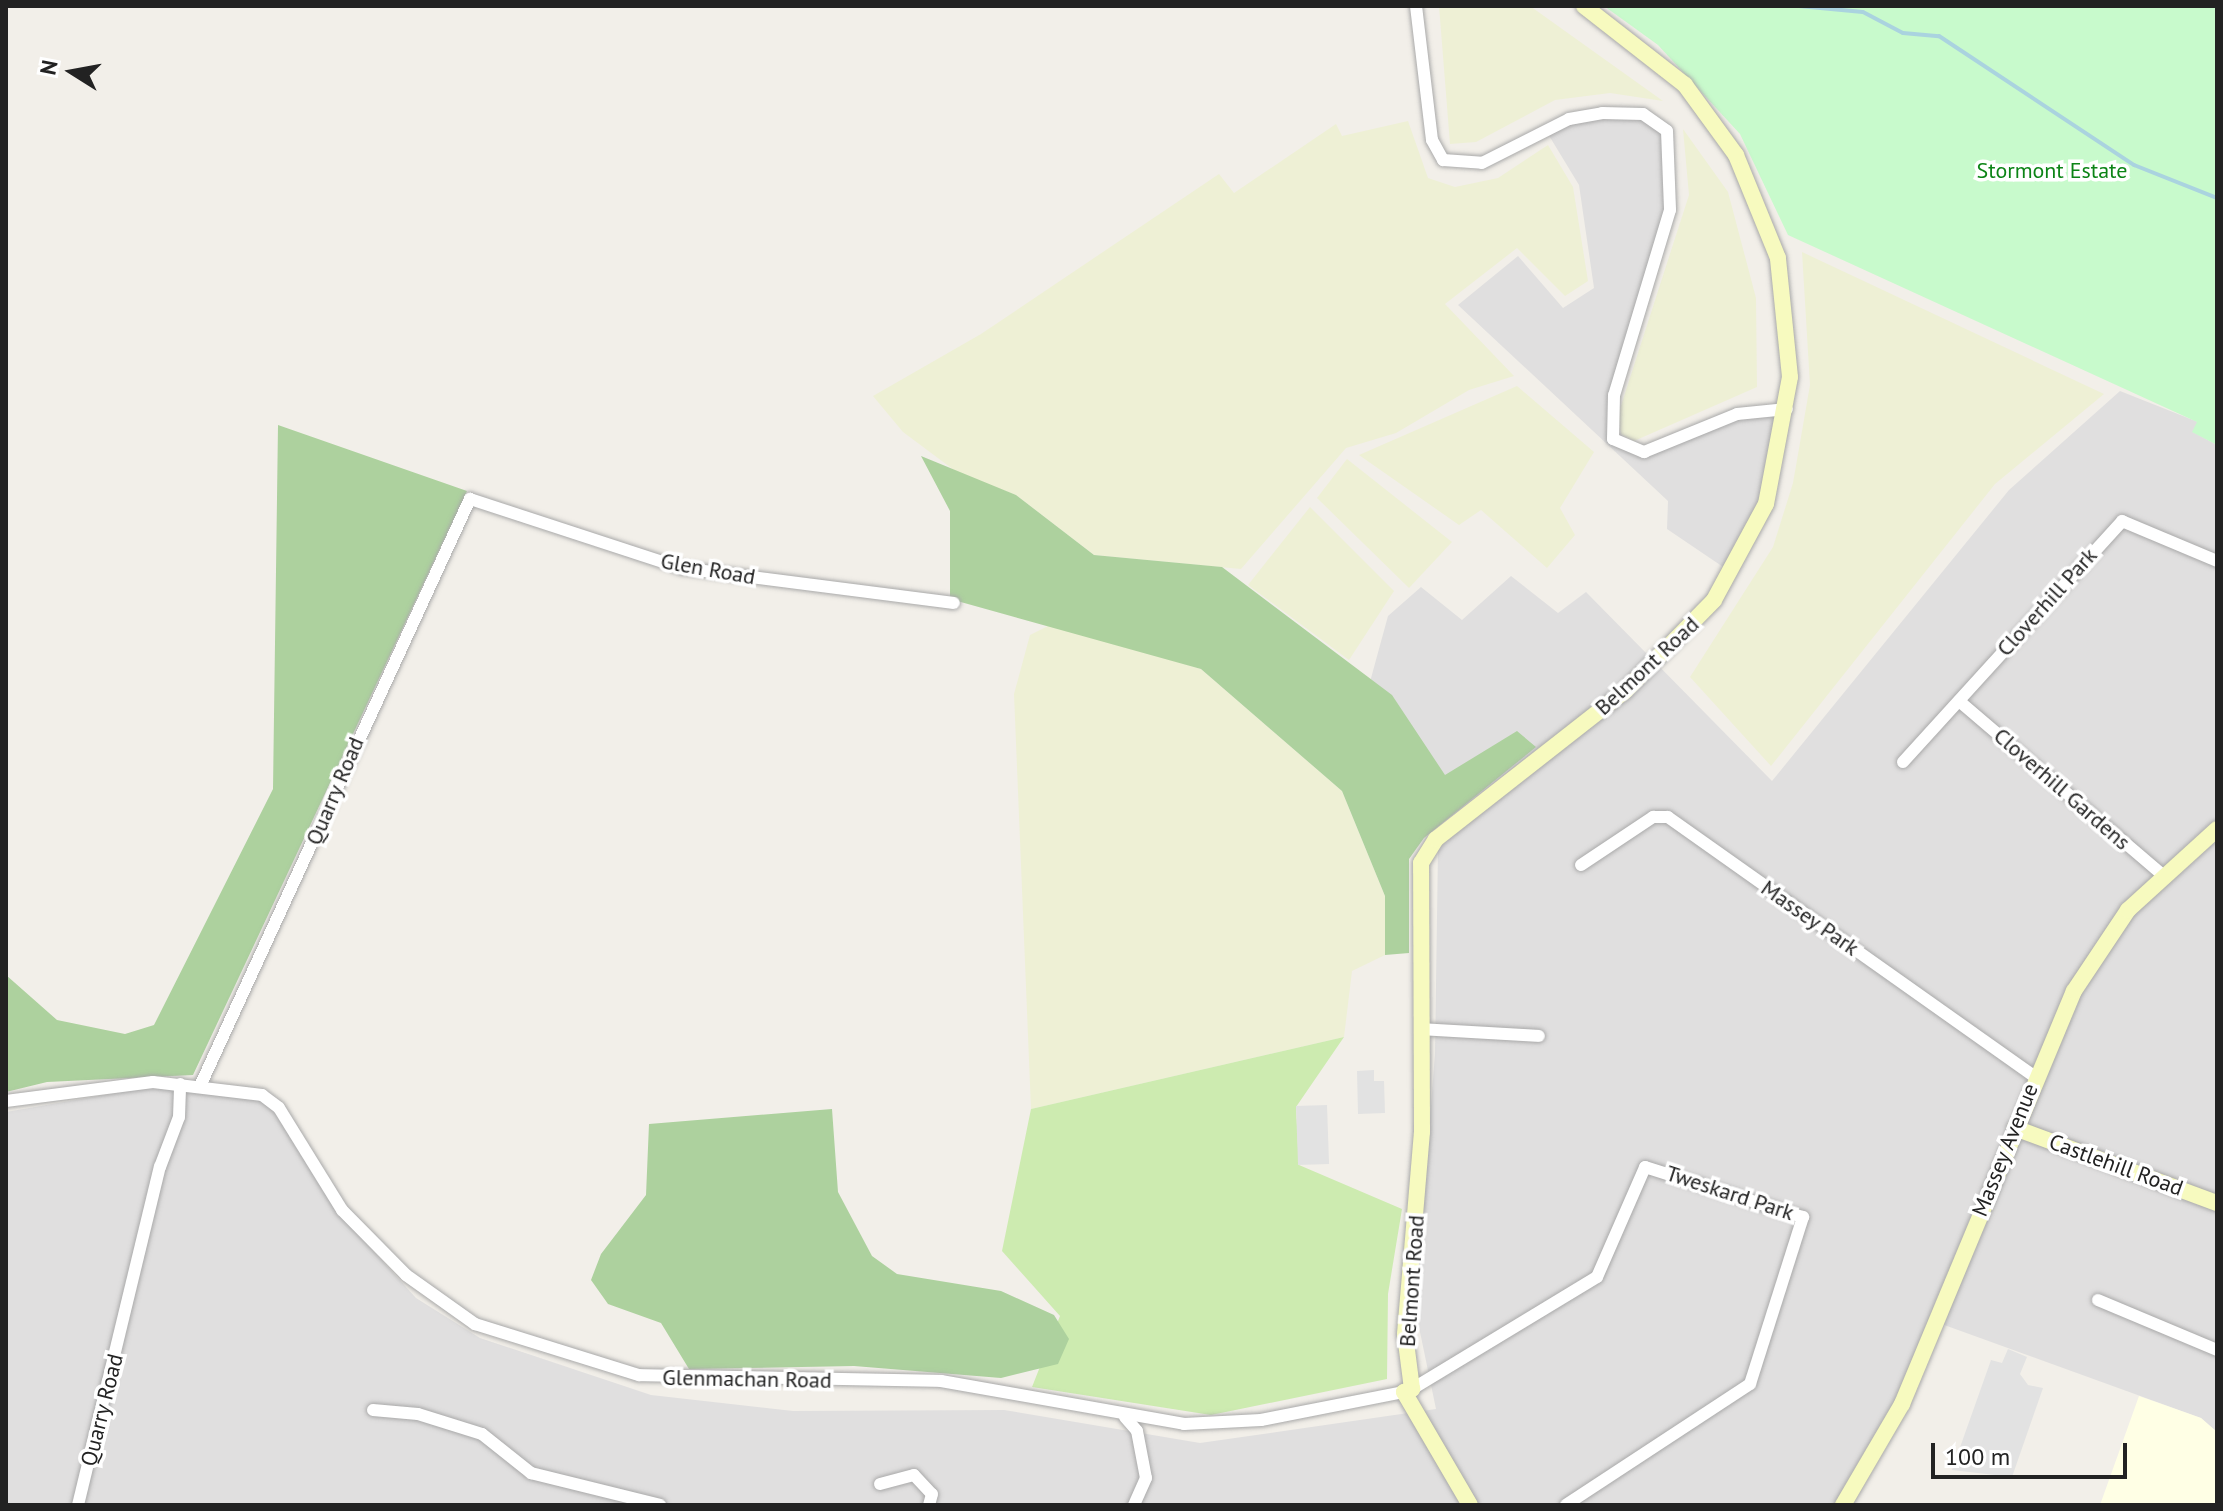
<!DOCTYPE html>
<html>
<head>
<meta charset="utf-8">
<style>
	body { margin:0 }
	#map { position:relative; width:2223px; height:1511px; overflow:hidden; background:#f2efe9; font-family:"PT Sans",sans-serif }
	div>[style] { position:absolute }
	.residential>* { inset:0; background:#e0dfdf }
	.education>* { inset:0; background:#ffffe5 }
	.farmland>* { inset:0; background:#eef0d5 }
	.grass>* { inset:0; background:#cdebb0 }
	.forest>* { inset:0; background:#add19e }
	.park>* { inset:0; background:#c8facc }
	.parking>* { inset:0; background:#e2e2e2; transform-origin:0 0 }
	.stream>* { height:4px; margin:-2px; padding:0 2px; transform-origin:2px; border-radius:2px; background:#aad3df }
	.roads { filter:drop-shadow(0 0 2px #a9a9a9) drop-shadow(0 0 2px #a9a9a9) }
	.street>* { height:12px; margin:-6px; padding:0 6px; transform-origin:6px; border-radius:6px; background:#fff }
	.secondary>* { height:16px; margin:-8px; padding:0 8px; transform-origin:8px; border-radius:8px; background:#f7fabf }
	span { translate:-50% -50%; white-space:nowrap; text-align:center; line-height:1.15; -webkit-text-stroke:7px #fff; paint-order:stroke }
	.park-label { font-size:22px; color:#0c8416 }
	.street-label { font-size:22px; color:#222 }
	.frame { position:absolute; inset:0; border:8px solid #222; pointer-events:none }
	.north { position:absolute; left:32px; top:32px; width:80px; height:80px; -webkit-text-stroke:6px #fff; paint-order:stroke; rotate:281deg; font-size:22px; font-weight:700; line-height:32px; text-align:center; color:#222 }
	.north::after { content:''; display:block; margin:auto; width:28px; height:36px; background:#222; clip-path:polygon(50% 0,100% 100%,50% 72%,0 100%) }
	.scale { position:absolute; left:1931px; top:1443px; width:196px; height:36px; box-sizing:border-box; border:4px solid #222; border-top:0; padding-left:10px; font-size:24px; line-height:28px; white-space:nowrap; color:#222; -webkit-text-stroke:6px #fff; paint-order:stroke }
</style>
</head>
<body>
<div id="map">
	<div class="residential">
		<div style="clip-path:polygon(1602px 113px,1661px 122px,1674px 185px,1610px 430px,1633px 452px,1715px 421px,1779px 408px,1779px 459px,1732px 573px,1667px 529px,1668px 501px,1458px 305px,1518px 256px,1563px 308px,1594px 288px,1579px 185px,1545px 129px)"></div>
		<div style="clip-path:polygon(2120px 391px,2198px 422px,2193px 432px,2217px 445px,2217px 1432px,2201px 1418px,1936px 1322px,1902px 1404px,1838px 1505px,6px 1505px,6px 1112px,168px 1084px,270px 1102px,346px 1221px,416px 1298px,480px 1338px,651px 1395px,793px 1411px,1004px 1410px,1200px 1443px,1436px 1409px,1415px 1308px,1435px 1054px,1438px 849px,1356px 733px,1388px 616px,1421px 587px,1462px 620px,1511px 576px,1558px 613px,1586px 592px,1772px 781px,2009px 490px)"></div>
	</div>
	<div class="education">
		<div style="clip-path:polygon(2139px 1396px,2201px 1418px,2217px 1432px,2217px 1505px,2100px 1505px)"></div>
	</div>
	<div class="farmland">
		<div style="clip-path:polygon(1439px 6px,1530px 6px,1663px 101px,1610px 93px,1555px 100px,1476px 142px,1450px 144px)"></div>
		<div style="clip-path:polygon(1408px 121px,1428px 178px,1455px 187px,1498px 178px,1548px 145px,1573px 187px,1588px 281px,1565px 296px,1517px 248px,1445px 304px,1514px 376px,1469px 390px,1396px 433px,1346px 448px,1241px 569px,1094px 555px,1016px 495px,958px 473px,903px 432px,873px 396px,981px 334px,1219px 174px,1234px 193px,1336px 124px,1342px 136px)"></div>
		<div style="clip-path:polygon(1683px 129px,1728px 192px,1756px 298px,1757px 387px,1634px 441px,1621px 434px,1618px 415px,1689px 195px)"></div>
		<div style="clip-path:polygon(1802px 252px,2104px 394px,1995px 484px,1771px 766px,1690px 677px,1773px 547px,1793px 483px,1810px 385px)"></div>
		<div style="clip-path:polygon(1517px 386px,1594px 452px,1560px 508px,1575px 535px,1547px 568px,1481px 510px,1459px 525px,1359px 455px)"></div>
		<div style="clip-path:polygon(1347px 459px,1452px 542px,1409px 588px,1317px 498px)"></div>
		<div style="clip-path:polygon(1310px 507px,1394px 591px,1349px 660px,1248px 585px)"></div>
		<div style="clip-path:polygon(1052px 624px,1201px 669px,1342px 791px,1385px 896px,1385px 955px,1352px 971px,1344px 1037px,1031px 1109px,1014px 694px,1030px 635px)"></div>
	</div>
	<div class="grass">
		<div style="clip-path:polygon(1344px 1037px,1296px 1107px,1299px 1165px,1402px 1209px,1388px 1294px,1387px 1379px,1211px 1415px,1032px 1387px,1060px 1316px,1002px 1251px,1031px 1109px)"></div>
	</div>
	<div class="forest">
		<div style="clip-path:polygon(278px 425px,467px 491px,193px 1075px,47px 1082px,6px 1092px,6px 975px,57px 1020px,125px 1034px,154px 1025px,273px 789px)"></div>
		<div style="clip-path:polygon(921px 456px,1016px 495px,1094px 555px,1222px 567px,1392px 695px,1445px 775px,1517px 731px,1536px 747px,1424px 838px,1409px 859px,1409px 953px,1385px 955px,1385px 896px,1342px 791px,1201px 669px,950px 599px,950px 511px)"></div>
		<div style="clip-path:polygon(832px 1109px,838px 1192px,872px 1256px,897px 1274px,1001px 1291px,1054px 1315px,1069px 1339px,1058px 1364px,1001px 1378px,854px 1366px,689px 1369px,661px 1323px,608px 1304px,591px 1280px,601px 1254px,646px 1195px,649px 1124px)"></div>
	</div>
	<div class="park">
		<div style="clip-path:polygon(1604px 6px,2217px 6px,2217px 445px,2192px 432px,2197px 422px,1788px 235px,1740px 134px,1658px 45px)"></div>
	</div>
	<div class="parking">
		<div style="clip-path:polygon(1374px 1070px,1374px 1081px,1384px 1081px,1385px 1113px,1358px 1114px,1357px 1071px)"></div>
		<div style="left:1327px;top:1105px;width:59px;height:31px;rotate:88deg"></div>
		<div style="clip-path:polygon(2008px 1349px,2027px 1357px,2020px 1374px,2028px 1385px,2043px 1388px,2012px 1477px,1952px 1470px,1991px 1360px,2002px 1363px)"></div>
	</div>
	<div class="stream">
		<div style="left:1799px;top:6px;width:64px;rotate:5.4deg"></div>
		<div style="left:1863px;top:12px;width:45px;rotate:27.7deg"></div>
		<div style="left:1903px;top:33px;width:36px;rotate:5deg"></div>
		<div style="left:1939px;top:36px;width:234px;rotate:33.5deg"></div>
		<div style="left:2134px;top:165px;width:89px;rotate:21.7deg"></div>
	</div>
	<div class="roads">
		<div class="street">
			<div style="left:1416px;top:6px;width:135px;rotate:83.2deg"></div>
			<div style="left:1432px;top:140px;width:23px;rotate:61deg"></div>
			<div style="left:1443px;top:160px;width:39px;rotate:4deg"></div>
			<div style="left:1482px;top:163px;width:97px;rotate:-26.8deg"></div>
			<div style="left:1569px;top:119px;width:34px;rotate:-10deg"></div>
			<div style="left:1602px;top:113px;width:41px;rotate:1.4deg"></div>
			<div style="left:1643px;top:114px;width:29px;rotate:35deg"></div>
			<div style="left:1667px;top:131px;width:79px;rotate:87.8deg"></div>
			<div style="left:1670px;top:210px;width:193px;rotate:106.8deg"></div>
			<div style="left:1614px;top:395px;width:44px;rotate:91.3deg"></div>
			<div style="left:1613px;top:439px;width:34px;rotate:23deg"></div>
			<div style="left:1644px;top:452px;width:100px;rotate:-22.2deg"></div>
			<div style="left:1737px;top:414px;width:50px;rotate:-5.7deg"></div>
			<div style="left:1959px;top:701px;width:271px;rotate:40.5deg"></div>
			<div style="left:1903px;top:762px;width:326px;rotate:-47.7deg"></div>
			<div style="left:2122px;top:521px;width:103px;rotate:22.8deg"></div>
			<div style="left:1581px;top:865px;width:87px;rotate:-33.7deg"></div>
			<div style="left:1653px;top:817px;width:15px"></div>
			<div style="left:1668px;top:817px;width:450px;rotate:35.3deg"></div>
			<div style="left:1421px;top:1029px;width:118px;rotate:3.4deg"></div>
			<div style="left:201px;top:1084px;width:644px;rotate:-65.31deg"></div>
			<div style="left:470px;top:499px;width:222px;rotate:18.1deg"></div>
			<div style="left:681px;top:568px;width:275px;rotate:7.3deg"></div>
			<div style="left:6px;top:1101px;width:148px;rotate:-7.4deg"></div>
			<div style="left:153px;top:1082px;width:110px;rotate:6.8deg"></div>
			<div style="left:262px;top:1095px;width:21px;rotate:37deg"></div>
			<div style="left:279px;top:1108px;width:120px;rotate:58.3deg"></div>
			<div style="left:342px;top:1210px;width:91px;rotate:45.4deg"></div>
			<div style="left:406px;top:1275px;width:85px;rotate:35.4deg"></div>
			<div style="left:475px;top:1324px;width:172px;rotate:17.3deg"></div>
			<div style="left:639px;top:1375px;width:302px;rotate:1.1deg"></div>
			<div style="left:941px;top:1381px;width:247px;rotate:10deg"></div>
			<div style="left:1184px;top:1424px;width:77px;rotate:-3deg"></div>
			<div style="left:1261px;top:1420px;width:146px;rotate:-11.1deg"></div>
			<div style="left:2098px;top:1300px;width:129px;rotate:22.8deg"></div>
			<div style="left:1412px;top:1389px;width:216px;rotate:-31.2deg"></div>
			<div style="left:1597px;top:1277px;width:120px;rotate:-66.4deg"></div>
			<div style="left:1645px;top:1167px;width:166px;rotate:17.6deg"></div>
			<div style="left:1803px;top:1217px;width:175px;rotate:107.6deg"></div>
			<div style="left:1750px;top:1384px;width:220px;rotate:146.7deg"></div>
			<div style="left:373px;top:1410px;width:45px;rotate:5.1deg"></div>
			<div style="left:418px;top:1414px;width:67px;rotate:17.4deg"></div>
			<div style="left:482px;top:1434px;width:63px;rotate:38.5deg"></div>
			<div style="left:531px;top:1473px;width:133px;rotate:13.9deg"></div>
			<div style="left:1125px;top:1417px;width:18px;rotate:49deg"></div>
			<div style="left:1137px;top:1431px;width:48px;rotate:79.2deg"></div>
			<div style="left:1146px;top:1478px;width:30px;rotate:114deg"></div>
			<div style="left:880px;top:1484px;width:35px;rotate:-15deg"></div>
			<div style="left:914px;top:1475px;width:26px;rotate:47deg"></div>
			<div style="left:932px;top:1494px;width:11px;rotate:105deg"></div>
			<div style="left:78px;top:1505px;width:348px;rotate:-76.4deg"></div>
			<div style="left:160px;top:1167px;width:53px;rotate:-69.2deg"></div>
			<div style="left:179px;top:1117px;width:33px;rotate:-88deg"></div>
		</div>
		<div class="secondary">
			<div style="left:2015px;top:1128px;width:215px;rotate:20.4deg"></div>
			<div style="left:1470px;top:1505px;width:131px;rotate:-120.3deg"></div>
			<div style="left:1404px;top:1392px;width:9px;rotate:-21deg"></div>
			<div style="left:1412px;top:1389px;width:55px;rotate:-97.3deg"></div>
			<div style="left:1405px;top:1334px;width:203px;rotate:-85.2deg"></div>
			<div style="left:1422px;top:1132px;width:269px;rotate:-90.2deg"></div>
			<div style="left:1421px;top:863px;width:28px;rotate:-58deg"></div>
			<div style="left:1436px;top:839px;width:240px;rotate:-38.1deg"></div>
			<div style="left:1625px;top:691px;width:127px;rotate:-45.6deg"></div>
			<div style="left:1714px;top:600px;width:109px;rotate:-61.6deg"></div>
			<div style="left:1766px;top:504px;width:129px;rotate:-79.3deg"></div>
			<div style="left:1790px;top:377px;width:120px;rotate:-95.8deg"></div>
			<div style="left:1778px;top:258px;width:111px;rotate:-112.2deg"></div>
			<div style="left:1736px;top:155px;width:87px;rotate:-126.1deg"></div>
			<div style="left:1685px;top:85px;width:128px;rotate:-142deg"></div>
			<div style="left:1843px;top:1505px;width:117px;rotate:-59.7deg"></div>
			<div style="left:1902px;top:1404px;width:447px;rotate:-67.4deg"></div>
			<div style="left:2074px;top:991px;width:97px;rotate:-56.3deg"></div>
			<div style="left:2128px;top:910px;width:120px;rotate:-42.3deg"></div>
		</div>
	</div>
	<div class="park-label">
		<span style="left:2052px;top:171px">Stormont Estate</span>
	</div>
	<div class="street-label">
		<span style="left:708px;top:569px;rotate:10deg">Glen Road</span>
		<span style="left:2047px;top:602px;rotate:-48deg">Cloverhill Park</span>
		<span style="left:1647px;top:666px;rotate:-43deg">Belmont Road</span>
		<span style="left:2062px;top:789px;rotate:41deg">Cloverhill Gardens</span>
		<span style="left:335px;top:791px;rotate:-67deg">Quarry Road</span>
		<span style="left:1810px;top:918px;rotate:35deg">Massey Park</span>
		<span style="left:2005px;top:1150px;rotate:-68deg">Massey Avenue</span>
		<span style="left:2116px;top:1165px;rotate:20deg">Castlehill Road</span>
		<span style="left:1730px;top:1193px;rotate:18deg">Tweskard Park</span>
		<span style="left:1412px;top:1281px;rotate:-86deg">Belmont Road</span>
		<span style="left:747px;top:1379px;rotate:1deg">Glenmachan Road</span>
		<span style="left:102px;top:1410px;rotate:-76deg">Quarry Road</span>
	</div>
	<div class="frame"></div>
	<div class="north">N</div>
	<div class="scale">100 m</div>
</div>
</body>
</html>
